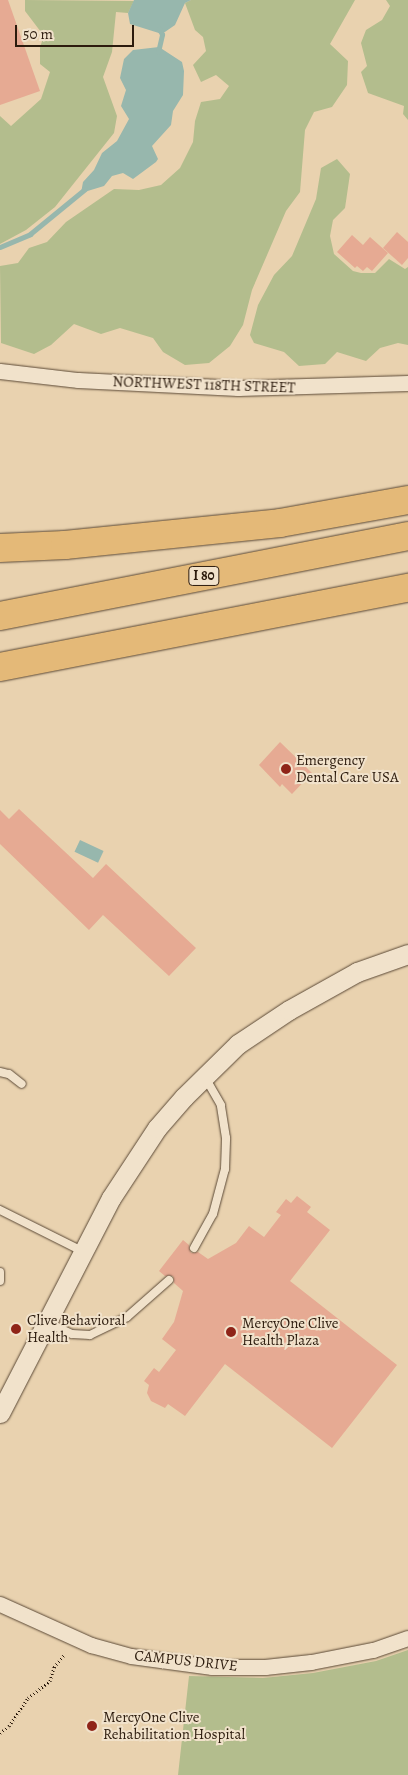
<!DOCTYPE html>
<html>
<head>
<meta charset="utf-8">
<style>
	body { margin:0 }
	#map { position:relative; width:408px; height:1775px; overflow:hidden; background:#e9d2af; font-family:Alegreya,serif }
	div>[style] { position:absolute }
	.green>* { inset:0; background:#b3bd8d }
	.water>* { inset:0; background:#97b7ad; transform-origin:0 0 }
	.stream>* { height:5px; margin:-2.5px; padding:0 2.5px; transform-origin:2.5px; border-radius:2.5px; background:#97b7ad }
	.building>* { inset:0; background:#e6aa93 }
	.path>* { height:3px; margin-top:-1.5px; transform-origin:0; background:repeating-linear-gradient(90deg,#2c1b0d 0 1px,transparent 0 3.5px) }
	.roads { filter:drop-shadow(0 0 1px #5b4936) drop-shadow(0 0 1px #5b4936) }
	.service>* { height:8px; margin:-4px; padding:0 4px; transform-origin:4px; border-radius:4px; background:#f1e2cb }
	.minor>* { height:15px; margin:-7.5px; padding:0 7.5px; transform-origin:7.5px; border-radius:7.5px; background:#f1e2cb }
	.tertiary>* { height:19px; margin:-9.5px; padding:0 9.5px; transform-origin:9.5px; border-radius:9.5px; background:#f1e2cb }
	.motorway>* { height:28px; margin:-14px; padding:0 14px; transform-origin:14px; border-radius:14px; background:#e4b978 }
	.dots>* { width:14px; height:14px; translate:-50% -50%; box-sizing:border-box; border:2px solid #f1e2cb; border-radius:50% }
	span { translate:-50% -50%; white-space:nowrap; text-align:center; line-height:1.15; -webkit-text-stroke:4px #f1e2cb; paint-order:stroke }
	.shield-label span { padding:1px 4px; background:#f1e2cb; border:1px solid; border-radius:4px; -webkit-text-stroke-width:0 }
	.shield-label { font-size:14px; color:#2c1b0d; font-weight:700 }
	.street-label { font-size:15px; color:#2c1b0d }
	.poi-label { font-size:15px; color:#2c1b0d }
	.left { translate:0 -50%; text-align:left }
	.scale { position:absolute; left:15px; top:25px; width:119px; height:22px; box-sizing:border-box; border:2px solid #2c1b0d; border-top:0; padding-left:6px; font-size:15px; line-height:18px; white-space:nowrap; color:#2c1b0d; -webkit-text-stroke:4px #f1e2cb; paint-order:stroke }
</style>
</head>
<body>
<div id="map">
	<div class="green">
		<div style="clip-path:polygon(25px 0,134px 1px,128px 13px,116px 12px,112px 52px,103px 77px,117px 116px,114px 133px,55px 207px,26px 230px,0 244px,0 116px,11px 126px,41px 99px,50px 72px,40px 64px,40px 47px,44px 36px,25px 11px)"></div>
		<div style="clip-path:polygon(191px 0,355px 0,330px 44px,348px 61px,347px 85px,332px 107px,314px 112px,305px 130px,300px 192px,286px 211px,252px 290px,243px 325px,230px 346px,209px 363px,185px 365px,163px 352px,153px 338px,120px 328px,101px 334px,74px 324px,51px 345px,34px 354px,1px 343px,0 266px,18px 263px,29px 248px,47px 242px,66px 222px,114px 189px,139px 190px,161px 185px,180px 168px,193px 142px,195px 121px,201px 102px,220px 99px,229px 86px,216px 75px,201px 82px,193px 65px,206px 51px,203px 37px,195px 30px,185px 3px)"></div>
		<div style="clip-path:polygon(386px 0,408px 0,408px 120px,403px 114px,404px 106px,368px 93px,361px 72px,367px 66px,361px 43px,366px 30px,382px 20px,390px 6px)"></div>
		<div style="clip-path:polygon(337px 159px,350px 174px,345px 208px,333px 220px,330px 236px,334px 254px,353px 271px,361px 273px,375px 273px,389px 259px,405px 269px,408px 267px,408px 345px,398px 343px,380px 348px,366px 361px,337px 352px,325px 364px,299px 366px,284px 352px,254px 343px,250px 335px,258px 305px,274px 275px,292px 256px,316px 199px,321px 168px)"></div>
		<div style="clip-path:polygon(408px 1650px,408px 1775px,178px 1775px,189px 1676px,263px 1678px,313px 1673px,376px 1661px)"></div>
	</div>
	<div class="water">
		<div style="clip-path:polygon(134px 0,191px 0,185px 3px,175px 25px,162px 34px,130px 24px,128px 13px)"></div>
		<div style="clip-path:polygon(159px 47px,182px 62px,184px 71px,183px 95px,173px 111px,171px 125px,152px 146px,158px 159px,156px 162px,133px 179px,123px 173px,112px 176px,104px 186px,81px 193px,83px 182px,94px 170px,102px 153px,117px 141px,129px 119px,121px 106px,126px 90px,120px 78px,124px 59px,133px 50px)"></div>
		<div style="left:80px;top:840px;width:26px;height:13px;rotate:25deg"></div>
	</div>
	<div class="stream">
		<div style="left:158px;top:52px;width:18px;rotate:-77deg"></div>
		<div style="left:162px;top:34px;width:6px;rotate:-121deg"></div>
		<div style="left:0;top:247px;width:33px;rotate:-23deg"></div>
		<div style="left:30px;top:234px;width:71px;rotate:-39.3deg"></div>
	</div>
	<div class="building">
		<div style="clip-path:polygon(0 0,8px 0,40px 91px,0 105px)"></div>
		<div style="clip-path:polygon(397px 232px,408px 242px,408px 258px,402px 265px,383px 248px)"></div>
		<div style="clip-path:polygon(352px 235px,363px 245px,370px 237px,388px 253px,372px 271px,367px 267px,363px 271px,357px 266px,355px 268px,337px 252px)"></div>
		<div style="clip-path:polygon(280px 742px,312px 773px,292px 794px,282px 784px,280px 787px,259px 765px)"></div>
		<div style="clip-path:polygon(19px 809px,93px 878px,106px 864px,196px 948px,169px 976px,103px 915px,89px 930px,0 844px,0 810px,9px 819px)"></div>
		<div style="clip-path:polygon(297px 1196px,311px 1207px,307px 1212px,330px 1230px,290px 1281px,397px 1365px,332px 1448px,225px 1364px,185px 1416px,168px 1404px,165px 1408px,151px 1401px,147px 1393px,149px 1385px,144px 1381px,154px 1368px,159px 1372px,176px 1350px,162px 1339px,174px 1322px,183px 1291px,174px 1283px,173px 1276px,165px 1276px,159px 1271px,183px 1240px,189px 1245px,191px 1253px,198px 1252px,208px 1259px,236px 1243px,249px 1226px,264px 1237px,281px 1215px,276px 1212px,286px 1199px,291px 1203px)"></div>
	</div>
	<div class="path">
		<div style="left:0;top:1733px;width:11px;rotate:-38deg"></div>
		<div style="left:9px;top:1726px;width:34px;rotate:-56deg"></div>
		<div style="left:28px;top:1698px;width:28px;rotate:-38deg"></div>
		<div style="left:50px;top:1681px;width:15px;rotate:-74deg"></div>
		<div style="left:54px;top:1667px;width:16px;rotate:-50deg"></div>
	</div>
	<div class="roads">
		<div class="service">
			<div style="left:0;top:1072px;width:9px;rotate:13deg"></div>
			<div style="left:9px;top:1074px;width:16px;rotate:38deg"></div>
			<div style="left:0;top:1210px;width:92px;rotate:26.6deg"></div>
			<div style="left:194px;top:1248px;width:39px;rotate:-61deg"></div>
			<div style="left:213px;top:1214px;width:47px;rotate:-75.1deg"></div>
			<div style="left:225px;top:1169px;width:31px;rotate:-88deg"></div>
			<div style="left:226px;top:1138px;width:33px;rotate:-99deg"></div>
			<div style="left:221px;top:1105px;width:32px;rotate:-120deg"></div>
			<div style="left:0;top:1272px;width:9px;rotate:90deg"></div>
			<div style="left:48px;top:1323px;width:26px;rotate:25deg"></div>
			<div style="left:72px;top:1334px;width:18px;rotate:3deg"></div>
			<div style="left:90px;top:1335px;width:41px;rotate:-25.9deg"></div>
			<div style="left:127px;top:1317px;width:56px;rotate:-41.4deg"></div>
		</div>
		<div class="minor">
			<div style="left:0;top:371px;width:79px;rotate:6.6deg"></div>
			<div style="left:78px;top:380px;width:160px;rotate:2.9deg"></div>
			<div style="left:238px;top:388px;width:170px;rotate:-1.7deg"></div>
			<div style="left:0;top:1604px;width:100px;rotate:24.3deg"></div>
			<div style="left:91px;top:1645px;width:41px;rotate:15.4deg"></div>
			<div style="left:131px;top:1656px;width:82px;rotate:7.7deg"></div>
			<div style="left:212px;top:1667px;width:53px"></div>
			<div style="left:265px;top:1667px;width:46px;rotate:-6.2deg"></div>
			<div style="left:311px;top:1662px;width:63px;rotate:-11deg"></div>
			<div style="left:373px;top:1650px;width:37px;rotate:-19deg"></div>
		</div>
		<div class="tertiary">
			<div style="left:0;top:1413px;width:242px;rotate:-62.7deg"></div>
			<div style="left:111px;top:1198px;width:84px;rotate:-56.7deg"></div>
			<div style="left:157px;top:1128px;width:41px;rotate:-48.9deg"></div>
			<div style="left:184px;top:1097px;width:76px;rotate:-44.5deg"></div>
			<div style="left:238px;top:1044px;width:61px;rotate:-33.7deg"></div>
			<div style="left:289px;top:1010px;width:78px;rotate:-29.2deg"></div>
			<div style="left:357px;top:972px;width:54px;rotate:-19.4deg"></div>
		</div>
		<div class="motorway">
			<div style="left:0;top:548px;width:65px;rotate:-2.6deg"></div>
			<div style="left:65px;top:545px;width:216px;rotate:-5.8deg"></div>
			<div style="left:280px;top:523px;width:130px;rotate:-10.2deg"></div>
			<div style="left:0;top:616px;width:416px;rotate:-11.1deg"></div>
			<div style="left:0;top:667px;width:416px;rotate:-11deg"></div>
		</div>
	</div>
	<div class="dots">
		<div style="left:286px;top:769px;background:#8f2418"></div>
		<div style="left:16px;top:1329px;background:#8f2418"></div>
		<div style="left:231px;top:1332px;background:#8f2418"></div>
		<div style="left:92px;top:1726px;background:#8f2418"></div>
	</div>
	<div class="shield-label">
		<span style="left:204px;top:576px">I 80</span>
	</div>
	<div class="street-label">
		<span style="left:204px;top:385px;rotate:2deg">NORTHWEST 118TH STREET</span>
		<span style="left:186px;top:1661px;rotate:6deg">CAMPUS DRIVE</span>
	</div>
	<div class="poi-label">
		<span class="left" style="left:296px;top:769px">Emergency<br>Dental Care USA</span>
		<span class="left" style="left:27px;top:1329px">Clive Behavioral<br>Health</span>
		<span class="left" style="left:242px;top:1332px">MercyOne Clive<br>Health Plaza</span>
		<span class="left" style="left:103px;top:1726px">MercyOne Clive<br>Rehabilitation Hospital</span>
	</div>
	<div class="scale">50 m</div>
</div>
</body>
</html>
